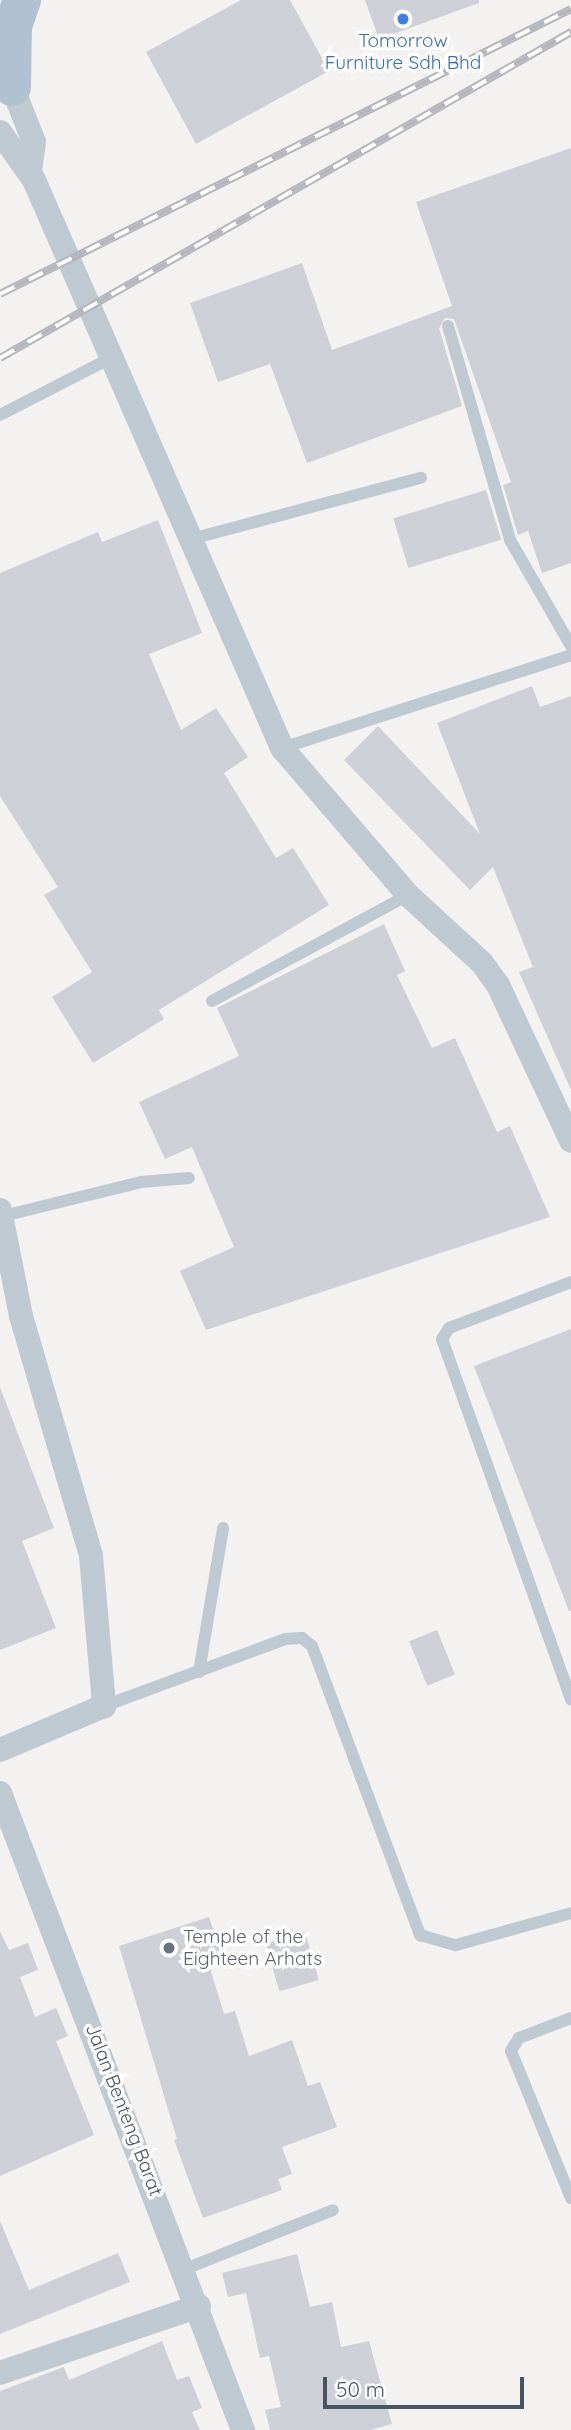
<!DOCTYPE html>
<html>
<head>
<meta charset="utf-8">
<style>
	body { margin:0 }
	#map { position:relative; width:571px; height:2430px; overflow:hidden; background:#f4f1f1; font-family:Quicksand,sans-serif }
	div>[style] { position:absolute }
	.building>* { inset:0; background:#cdd0d6; transform-origin:0 0 }
	.service>* { height:12px; margin:-6px; padding:0 6px; transform-origin:6px; border-radius:6px; background:#bfc9d1 }
	.minor>* { height:24px; margin:-12px; padding:0 12px; transform-origin:12px; border-radius:12px; background:#bfc9d1 }
	.primary>* { height:38px; margin:-19px; padding:0 19px; transform-origin:19px; border-radius:19px; background:#b0c1d1 }
	.rail>* { height:8px; margin-top:-4px; transform-origin:0; background:repeating-linear-gradient(90deg,#fff 0 16px,#b3b6bc 0 32px); box-sizing:border-box; border-block:2px solid #b3b6bc }
	.dots>* { width:19px; height:19px; translate:-50% -50%; box-sizing:border-box; border:4px solid #fff; border-radius:50% }
	span { translate:-50% -50%; white-space:nowrap; text-align:center; line-height:1.15; -webkit-text-stroke:7px #fff; paint-order:stroke }
	.shop-label { font-size:19px; color:#366cbe }
	.worship-label { font-size:19px; color:#5b616d }
	.left { translate:0 -50%; text-align:left }
	.street-label { font-size:19px; color:#485560 }
	.scale { position:absolute; left:323px; top:2377px; width:201px; height:32px; box-sizing:border-box; border:4px solid #485560; border-top:0; padding-left:9px; font-size:21px; line-height:24px; white-space:nowrap; color:#485560; -webkit-text-stroke:5px #fff; paint-order:stroke }
</style>
</head>
<body>
<div id="map">
	<div class="building">
		<div style="clip-path:polygon(241px 0,290px 0,329px 71px,196px 144px,146px 52px)"></div>
		<div style="clip-path:polygon(365px 0,479px 0,479px 3px,379px 39px)"></div>
		<div style="clip-path:polygon(571px 148px,571px 563px,542px 573px,528px 531px,518px 535px,503px 485px,511px 482px,454px 319px,445px 318px,439px 328px,462px 406px,307px 463px,270px 364px,218px 382px,190px 303px,302px 263px,332px 350px,452px 306px,416px 202px)"></div>
		<div style="left:486px;top:490px;width:52px;height:97px;rotate:73deg"></div>
		<div style="clip-path:polygon(158px 520px,202px 633px,149px 654px,181px 730px,216px 708px,248px 757px,224px 773px,276px 858px,293px 848px,329px 905px,159px 1010px,164px 1019px,93px 1063px,52px 997px,92px 972px,44px 895px,58px 887px,0 796px,0 573px,98px 532px,102px 542px)"></div>
		<div style="clip-path:polygon(532px 686px,540px 707px,571px 696px,571px 1090px,519px 972px,533px 967px,493px 867px,470px 890px,344px 760px,378px 726px,480px 834px,437px 723px)"></div>
		<div style="clip-path:polygon(384px 924px,405px 971px,397px 975px,432px 1048px,455px 1038px,497px 1132px,510px 1126px,550px 1217px,206px 1330px,180px 1271px,234px 1247px,192px 1147px,165px 1159px,139px 1102px,239px 1056px,217px 1008px)"></div>
		<div style="clip-path:polygon(571px 1329px,571px 1611px,569px 1611px,474px 1366px)"></div>
		<div style="clip-path:polygon(0 1387px,54px 1528px,22px 1541px,56px 1628px,0 1650px)"></div>
		<div style="left:437px;top:1630px;width:48px;height:30px;rotate:68deg"></div>
		<div style="clip-path:polygon(209px 1917px,220px 1950px,206px 1955px,224px 2014px,235px 2011px,249px 2056px,292px 2040px,308px 2086px,320px 2082px,337px 2127px,282px 2147px,292px 2174px,278px 2179px,282px 2190px,203px 2218px,174px 2140px,177px 2139px,119px 1946px)"></div>
		<div style="clip-path:polygon(0 1931px,9px 1950px,28px 1943px,38px 1970px,20px 1977px,35px 2017px,56px 2008px,68px 2036px,56px 2041px,94px 2135px,0 2176px)"></div>
		<div style="left:305px;top:1932px;width:50px;height:41px;rotate:74deg"></div>
		<div style="clip-path:polygon(0 2221px,29px 2290px,118px 2253px,130px 2282px,0 2334px)"></div>
		<div style="clip-path:polygon(297px 2254px,310px 2307px,332px 2302px,341px 2347px,369px 2341px,392px 2424px,370px 2430px,270px 2430px,265px 2410px,281px 2407px,269px 2356px,260px 2358px,246px 2293px,228px 2297px,222px 2273px)"></div>
		<div style="clip-path:polygon(162px 2341px,177px 2380px,189px 2376px,202px 2408px,192px 2412px,200px 2430px,0 2430px,0 2391px,64px 2367px,69px 2380px)"></div>
	</div>
	<div class="service">
		<div style="left:448px;top:326px;width:223px;rotate:73.8deg"></div>
		<div style="left:510px;top:540px;width:122px;rotate:60.1deg"></div>
		<div style="left:0;top:415px;width:125px;rotate:-27.2deg"></div>
		<div style="left:191px;top:539px;width:238px;rotate:-14.9deg"></div>
		<div style="left:282px;top:748px;width:304px;rotate:-17.8deg"></div>
		<div style="left:212px;top:1001px;width:223px;rotate:-28.4deg"></div>
		<div style="left:3px;top:1216px;width:142px;rotate:-13.8deg"></div>
		<div style="left:141px;top:1182px;width:48px;rotate:-4.8deg"></div>
		<div style="left:571px;top:1282px;width:130px;rotate:159.3deg"></div>
		<div style="left:449px;top:1328px;width:13px;rotate:122deg"></div>
		<div style="left:442px;top:1339px;width:383px;rotate:70.3deg"></div>
		<div style="left:199px;top:1672px;width:146px;rotate:-80.5deg"></div>
		<div style="left:104px;top:1706px;width:193px;rotate:-20.3deg"></div>
		<div style="left:285px;top:1639px;width:17px;rotate:-3deg"></div>
		<div style="left:302px;top:1638px;width:13px;rotate:39deg"></div>
		<div style="left:312px;top:1646px;width:309px;rotate:69.5deg"></div>
		<div style="left:420px;top:1935px;width:37px;rotate:16deg"></div>
		<div style="left:456px;top:1945px;width:119px;rotate:-15.5deg"></div>
		<div style="left:571px;top:2018px;width:56px;rotate:159deg"></div>
		<div style="left:519px;top:2038px;width:15px;rotate:122deg"></div>
		<div style="left:511px;top:2051px;width:159px;rotate:67.8deg"></div>
		<div style="left:185px;top:2269px;width:159px;rotate:-21.7deg"></div>
	</div>
	<div class="minor">
		<div style="left:8px;top:76px;width:71px;rotate:68.5deg"></div>
		<div style="left:34px;top:142px;width:29px;rotate:98deg"></div>
		<div style="left:0;top:132px;width:59px;rotate:54.7deg"></div>
		<div style="left:34px;top:180px;width:620px;rotate:66.41deg"></div>
		<div style="left:282px;top:748px;width:194px;rotate:49.4deg"></div>
		<div style="left:408px;top:895px;width:100px;rotate:42.6deg"></div>
		<div style="left:482px;top:963px;width:27px;rotate:54deg"></div>
		<div style="left:498px;top:985px;width:172px;rotate:64.9deg"></div>
		<div style="left:0;top:1210px;width:108px;rotate:78.8deg"></div>
		<div style="left:21px;top:1316px;width:250px;rotate:73.7deg"></div>
		<div style="left:91px;top:1556px;width:151px;rotate:85deg"></div>
		<div style="left:104px;top:1706px;width:113px;rotate:157.1deg"></div>
		<div style="left:0;top:1793px;width:682px;rotate:69.12deg"></div>
		<div style="left:0;top:2373px;width:210px;rotate:-18.6deg"></div>
	</div>
	<div class="primary">
		<div style="left:12px;top:87px;width:61px;rotate:-89.1deg"></div>
		<div style="left:13px;top:26px;width:28px;rotate:-71deg"></div>
	</div>
	<div class="rail">
		<div style="left:0;top:294px;width:638px;rotate:-26.52deg"></div>
		<div style="left:0;top:358px;width:658px;rotate:-29.72deg"></div>
	</div>
	<div class="dots">
		<div style="left:403px;top:19px;background:#3f7fe0"></div>
		<div style="left:169px;top:1948px;background:#6b7280"></div>
	</div>
	<div class="shop-label">
		<span style="left:403px;top:52px">Tomorrow<br>Furniture Sdh Bhd</span>
	</div>
	<div class="worship-label">
		<span class="left" style="left:183px;top:1948px">Temple of the<br>Eighteen Arhats</span>
	</div>
	<div class="street-label">
		<span style="left:124px;top:2110px;rotate:69deg">Jalan Benteng Barat</span>
	</div>
	<div class="scale">50 m</div>
</div>
</body>
</html>
